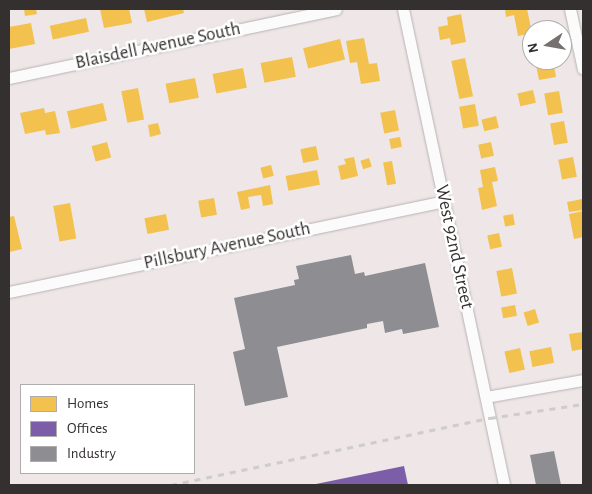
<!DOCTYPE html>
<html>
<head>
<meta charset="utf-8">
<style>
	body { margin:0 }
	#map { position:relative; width:592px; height:494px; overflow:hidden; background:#eee6e7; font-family:"Alegreya Sans",sans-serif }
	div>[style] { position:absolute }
	.homes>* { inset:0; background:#f2c14e; transform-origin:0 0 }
	.offices>* { inset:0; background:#7b5ea7 }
	.industry>* { inset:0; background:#8d8d92 }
	.roads { filter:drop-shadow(0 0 1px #b8b2b3) drop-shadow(0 0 1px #b8b2b3) }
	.minor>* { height:11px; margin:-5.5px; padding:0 5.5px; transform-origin:5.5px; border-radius:5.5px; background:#fcfbfb }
	.rail>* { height:3px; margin-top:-1.5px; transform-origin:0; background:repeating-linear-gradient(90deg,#cecccc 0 6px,transparent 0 12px) }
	span { translate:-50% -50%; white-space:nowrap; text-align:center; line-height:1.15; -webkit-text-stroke:5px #fff; paint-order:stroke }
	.street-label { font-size:19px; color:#353030 }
	.frame { position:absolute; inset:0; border:10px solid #353030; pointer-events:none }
	.legend { position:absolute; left:20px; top:384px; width:175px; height:90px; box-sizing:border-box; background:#fff; border:1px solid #aeacac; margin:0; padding:6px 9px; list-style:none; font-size:15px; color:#353030 }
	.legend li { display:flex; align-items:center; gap:10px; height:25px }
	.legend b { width:25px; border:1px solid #aeacac }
	.north { position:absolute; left:522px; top:20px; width:50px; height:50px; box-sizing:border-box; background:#fff; border:1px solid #aeacac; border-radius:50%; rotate:258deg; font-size:14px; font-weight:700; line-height:20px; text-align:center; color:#353030 }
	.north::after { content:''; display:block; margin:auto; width:18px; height:22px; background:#767070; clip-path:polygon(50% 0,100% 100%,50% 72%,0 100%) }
</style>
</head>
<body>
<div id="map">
	<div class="homes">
		<div style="clip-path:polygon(24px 9px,36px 9px,37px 14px,25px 16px)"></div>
		<div style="clip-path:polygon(100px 9px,129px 9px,132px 23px,104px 28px)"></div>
		<div style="clip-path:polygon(144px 9px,183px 9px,184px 13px,147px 22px)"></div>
		<div style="clip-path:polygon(505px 9px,527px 9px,532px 33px,518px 36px,514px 15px,506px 17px)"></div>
		<div style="clip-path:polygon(461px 14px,466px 42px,451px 45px,450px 38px,440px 40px,438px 27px,448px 25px,447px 17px)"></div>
		<div style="left:86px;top:18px;width:14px;height:37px;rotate:78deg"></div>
		<div style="clip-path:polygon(31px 23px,35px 44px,9px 49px,9px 27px)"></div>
		<div style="clip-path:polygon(364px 38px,369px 64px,377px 63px,380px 81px,361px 84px,357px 62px,350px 63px,346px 41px)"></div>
		<div style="left:340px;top:39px;width:21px;height:38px;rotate:76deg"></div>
		<div style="clip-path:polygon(532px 41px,532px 54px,528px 55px,525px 43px)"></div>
		<div style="left:292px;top:57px;width:20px;height:32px;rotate:79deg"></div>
		<div style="left:465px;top:58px;width:39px;height:14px;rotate:78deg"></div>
		<div style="clip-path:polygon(535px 60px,553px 60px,556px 77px,539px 80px)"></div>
		<div style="left:243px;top:68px;width:20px;height:31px;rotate:79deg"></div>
		<div style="left:195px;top:78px;width:20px;height:30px;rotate:79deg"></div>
		<div style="left:138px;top:88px;width:32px;height:17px;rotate:79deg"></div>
		<div style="left:533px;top:90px;width:13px;height:16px;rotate:77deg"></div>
		<div style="left:559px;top:91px;width:22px;height:15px;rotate:80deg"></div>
		<div style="left:103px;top:103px;width:18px;height:37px;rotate:77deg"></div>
		<div style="left:475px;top:104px;width:22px;height:16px;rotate:80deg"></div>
		<div style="clip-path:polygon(44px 108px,45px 113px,55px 111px,60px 133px,46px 135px,45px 130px,25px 134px,20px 113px)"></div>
		<div style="left:395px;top:110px;width:21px;height:15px;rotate:79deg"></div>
		<div style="left:496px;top:116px;width:12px;height:15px;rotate:76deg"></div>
		<div style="left:564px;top:121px;width:22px;height:14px;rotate:80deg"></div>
		<div style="clip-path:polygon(158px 123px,161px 134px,150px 137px,148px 125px)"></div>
		<div style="left:400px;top:137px;width:10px;height:11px;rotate:79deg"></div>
		<div style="left:107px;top:142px;width:16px;height:16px;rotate:75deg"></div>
		<div style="left:491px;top:142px;width:14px;height:13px;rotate:78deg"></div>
		<div style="left:316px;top:146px;width:14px;height:16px;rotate:78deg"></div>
		<div style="clip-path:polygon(354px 157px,358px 176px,341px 180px,338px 166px,346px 164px,344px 159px)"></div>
		<div style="left:573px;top:157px;width:20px;height:15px;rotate:79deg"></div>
		<div style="left:369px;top:158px;width:9px;height:9px;rotate:72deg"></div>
		<div style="left:392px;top:161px;width:23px;height:9px;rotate:80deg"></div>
		<div style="left:271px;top:165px;width:11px;height:11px;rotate:75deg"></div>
		<div style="clip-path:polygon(495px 167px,498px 181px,492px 182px,497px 206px,482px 210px,478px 188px,483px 187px,480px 170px)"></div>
		<div style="left:317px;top:170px;width:15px;height:32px;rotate:79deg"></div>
		<div style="clip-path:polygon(270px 185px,273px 204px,263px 206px,261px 195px,248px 197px,250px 208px,241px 210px,237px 192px)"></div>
		<div style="left:214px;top:198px;width:17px;height:16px;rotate:80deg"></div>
		<div style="clip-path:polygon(582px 199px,583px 210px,569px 212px,567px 202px)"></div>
		<div style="left:70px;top:203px;width:36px;height:17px;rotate:80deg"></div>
		<div style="clip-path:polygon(583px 211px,583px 237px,574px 239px,569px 214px)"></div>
		<div style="left:166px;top:214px;width:16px;height:22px;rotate:79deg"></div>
		<div style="left:513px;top:214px;width:11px;height:10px;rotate:80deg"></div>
		<div style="clip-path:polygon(14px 216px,22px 249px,9px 252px,9px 217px)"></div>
		<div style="left:499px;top:233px;width:14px;height:12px;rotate:78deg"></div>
		<div style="left:512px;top:268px;width:26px;height:16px;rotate:79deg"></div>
		<div style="left:515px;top:305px;width:11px;height:14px;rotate:80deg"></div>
		<div style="left:535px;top:309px;width:14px;height:12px;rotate:73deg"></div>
		<div style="clip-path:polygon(583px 332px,583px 349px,572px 351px,569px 334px)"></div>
		<div style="left:551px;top:347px;width:16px;height:22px;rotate:79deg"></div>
		<div style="left:520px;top:348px;width:22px;height:16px;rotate:77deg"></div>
	</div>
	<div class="offices">
		<div style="clip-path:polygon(404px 466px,408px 485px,316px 485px,316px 484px)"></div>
	</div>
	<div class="industry">
		<div style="clip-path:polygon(351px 255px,355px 274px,364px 272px,365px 276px,425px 263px,439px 327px,403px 334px,402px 329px,385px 333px,383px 321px,367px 324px,367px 328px,277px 347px,288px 397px,245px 406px,233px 352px,245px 349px,234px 298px,295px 285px,294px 280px,299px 279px,296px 266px)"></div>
		<div style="clip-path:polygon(554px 451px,561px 485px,536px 485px,530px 455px)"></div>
	</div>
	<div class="roads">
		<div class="minor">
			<div style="left:403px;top:9px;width:487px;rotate:78deg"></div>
			<div style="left:570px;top:9px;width:61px;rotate:77.8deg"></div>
			<div style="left:9px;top:78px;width:334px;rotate:-11.9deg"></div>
			<div style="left:9px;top:292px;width:444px;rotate:-11.8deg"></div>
			<div style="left:486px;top:397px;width:98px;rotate:-9.9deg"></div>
		</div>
	</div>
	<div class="rail">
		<div style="left:171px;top:485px;width:326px;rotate:-11.9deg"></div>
		<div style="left:490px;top:418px;width:94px;rotate:-8.6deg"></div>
	</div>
	<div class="street-label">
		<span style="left:158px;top:46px;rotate:-12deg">Blaisdell Avenue South</span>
		<span style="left:227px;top:246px;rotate:-12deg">Pillsbury Avenue South</span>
		<span style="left:454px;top:247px;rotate:78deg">West 92nd Street</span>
	</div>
	<div class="frame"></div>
	<ul class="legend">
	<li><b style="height:14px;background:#f2c14e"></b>Homes</li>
	<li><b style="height:14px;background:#7b5ea7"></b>Offices</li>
	<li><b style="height:14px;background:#8d8d92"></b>Industry</li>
	</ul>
	<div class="north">N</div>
</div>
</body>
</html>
